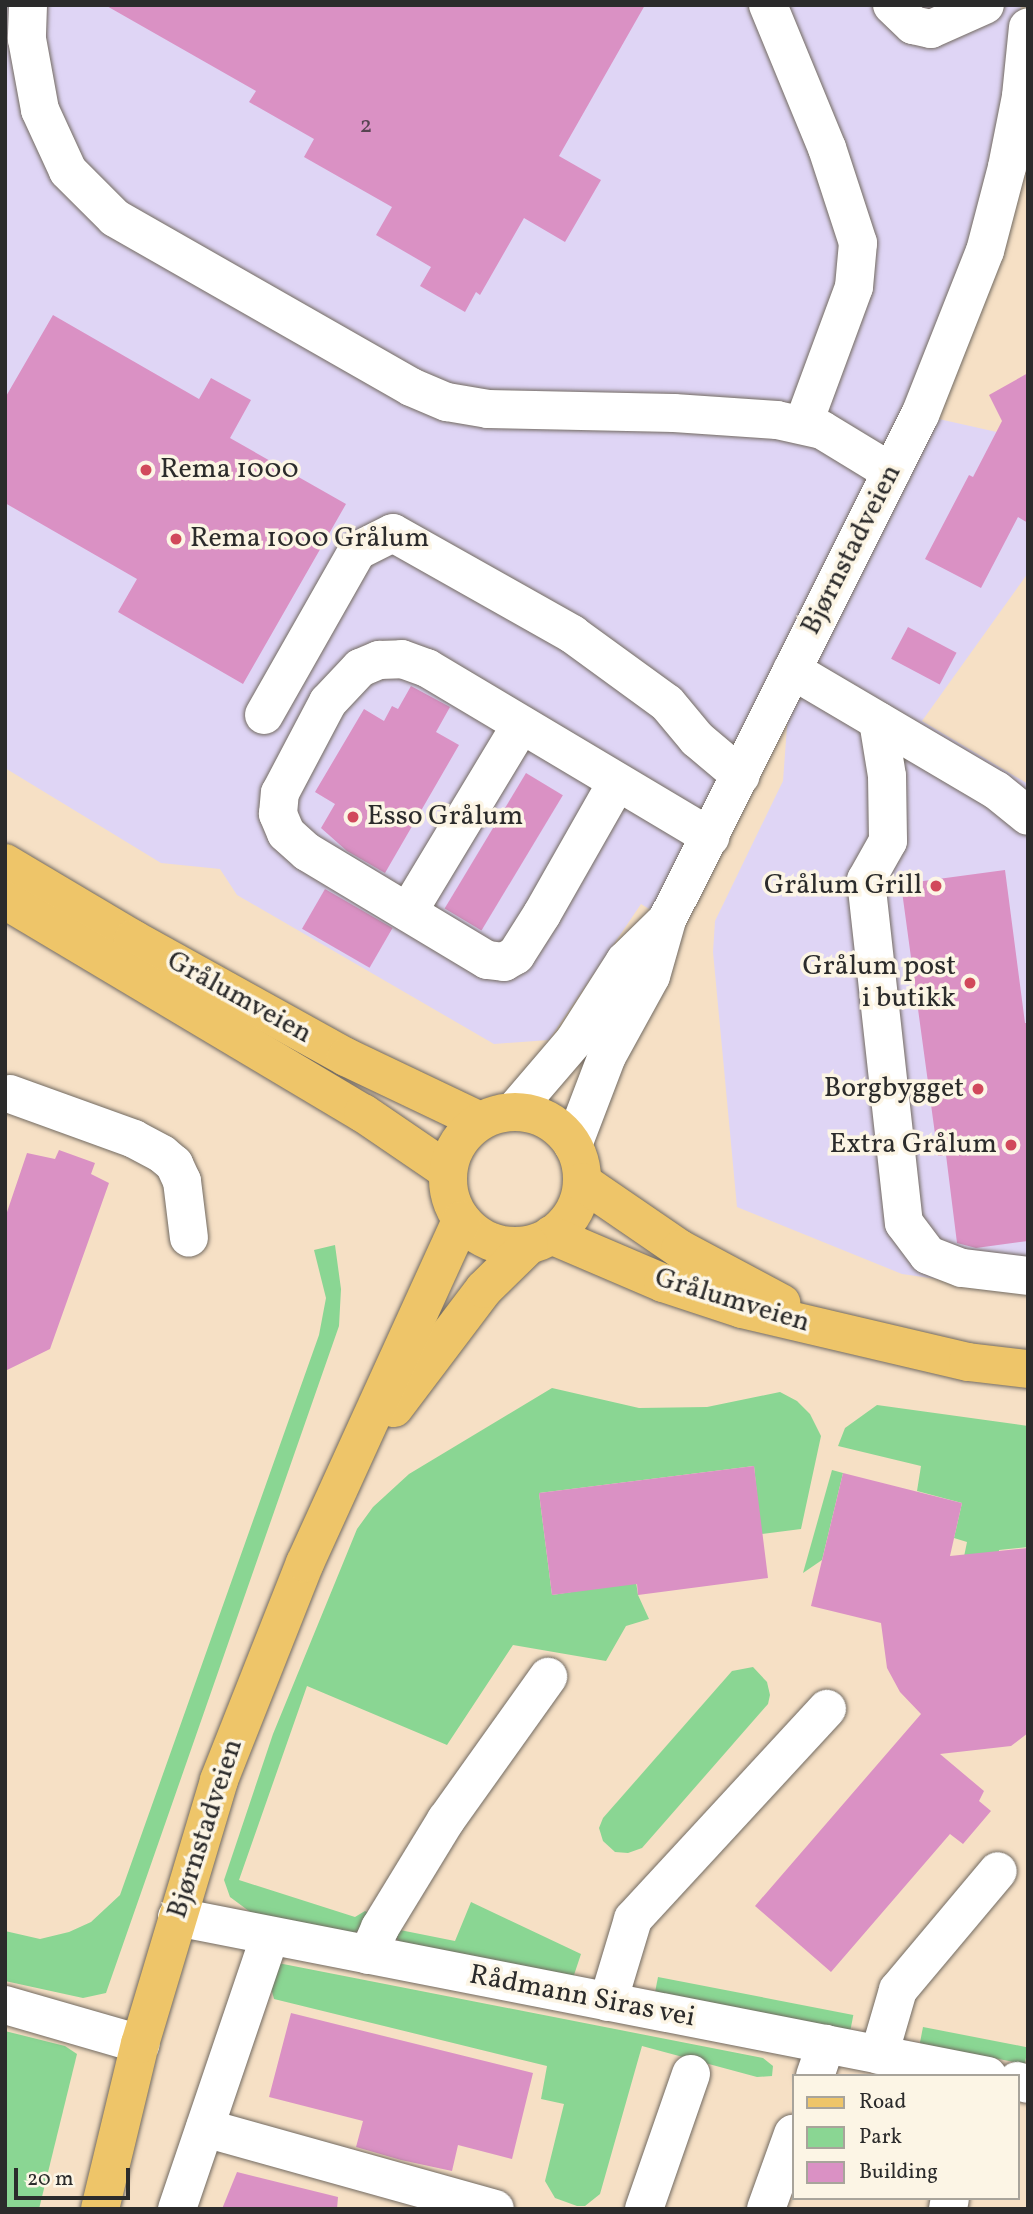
<!DOCTYPE html>
<html>
<head>
<meta charset="utf-8">
<style>
	body { margin:0 }
	#map { position:relative; width:1033px; height:2214px; overflow:hidden; background:#f6e0c5; font-family:Vollkorn,serif }
	div>[style] { position:absolute }
	.built>* { inset:0; background:#dfd5f5 }
	.green>* { inset:0; background:#8ad693; transform-origin:0 0 }
	.building>* { inset:0; background:#da91c4; transform-origin:0 0 }
	.roads { filter:drop-shadow(0 0 2px #726a61) drop-shadow(0 0 2px #726a61) }
	.minor>* { height:38px; margin:-19px; padding:0 19px; transform-origin:19px; border-radius:19px; background:#fff }
	.major>* { height:38px; margin:-19px; padding:0 19px; transform-origin:19px; border-radius:19px; background:#eec569 }
	.major>.ring { margin:-19px; padding:0; box-sizing:content-box; background:none; border:38px solid #eec569; border-radius:50% }
	.dots>* { width:19px; height:19px; translate:-50% -50%; box-sizing:border-box; border:4px solid #fcf5e5; border-radius:50% }
	span { translate:-50% -50%; white-space:nowrap; text-align:center; line-height:1.15; -webkit-text-stroke:7px #fcf5e5; paint-order:stroke }
	.number-label { font-size:24px; color:#574451 }
	.number-label span { -webkit-text-stroke-width:0 }
	.poi-label { font-size:28px; color:#2b2b2b }
	.left { translate:0 -50%; text-align:left }
	.right { translate:-100% -50%; text-align:right }
	.street-label { font-size:28px; color:#2b2b2b }
	.frame { position:absolute; inset:0; border:7px solid #2b2b2b; pointer-events:none }
	.legend { position:absolute; left:792px; top:2074px; width:228px; height:126px; box-sizing:border-box; background:#fcf5e5; border:2px solid #a8a49b; margin:0; padding:9px 12px; list-style:none; font-size:21px; color:#2b2b2b }
	.legend li { display:flex; align-items:center; gap:14px; height:35px }
	.legend b { width:35px; border:2px solid #a8a49b }
	.scale { position:absolute; left:14px; top:2168px; width:116px; height:32px; box-sizing:border-box; border:4px solid #2b2b2b; border-top:0; padding-left:9px; font-size:21px; line-height:24px; white-space:nowrap; color:#2b2b2b; -webkit-text-stroke:5px #fcf5e5; paint-order:stroke }
</style>
</head>
<body>
<div id="map">
	<div class="built">
		<div style="clip-path:polygon(5px 5px,1021px 5px,1007px 167px,921px 415px,1028px 439px,1028px 573px,922px 721px,1028px 784px,1028px 1292px,902px 1274px,737px 1207px,713px 952px,715px 921px,783px 781px,791px 672px,667px 920px,641px 904px,549px 1040px,494px 1044px,237px 895px,220px 869px,161px 863px,5px 768px)"></div>
	</div>
	<div class="green">
		<div style="clip-path:polygon(335px 1245px,341px 1289px,339px 1326px,106px 1993px,83px 1998px,5px 1981px,5px 1931px,40px 1939px,69px 1932px,91px 1922px,120px 1895px,319px 1335px,326px 1298px,314px 1250px)"></div>
		<div style="clip-path:polygon(552px 1388px,639px 1408px,707px 1407px,780px 1392px,797px 1401px,810px 1414px,821px 1436px,801px 1529px,761px 1534px,754px 1466px,539px 1493px,552px 1595px,636px 1582px,638px 1595px,649px 1619px,626px 1626px,606px 1661px,513px 1645px,447px 1745px,307px 1686px,239px 1880px,355px 1917px,365px 1911px,371px 1914px,364px 1929px,353px 1933px,253px 1914px,230px 1897px,224px 1880px,273px 1734px,357px 1529px,373px 1507px,409px 1474px)"></div>
		<div style="clip-path:polygon(877px 1405px,1028px 1426px,1028px 1547px,999px 1550px,1000px 1566px,957px 1591px,967px 1542px,954px 1538px,962px 1503px,917px 1491px,921px 1466px,838px 1446px,845px 1428px)"></div>
		<div style="clip-path:polygon(832px 1470px,843px 1473px,822px 1560px,803px 1573px)"></div>
		<div style="clip-path:polygon(753px 1667px,767px 1682px,770px 1695px,768px 1704px,642px 1848px,628px 1853px,615px 1852px,603px 1841px,599px 1828px,603px 1818px,732px 1671px)"></div>
		<div style="clip-path:polygon(471px 1902px,581px 1954px,573px 1978px,401px 1944px,396px 1937px,400px 1930px,455px 1941px)"></div>
		<div style="clip-path:polygon(278px 1963px,763px 2058px,773px 2066px,772px 2076px,757px 2077px,642px 2046px,600px 2194px,585px 2206px,577px 2206px,555px 2198px,545px 2181px,564px 2104px,541px 2099px,547px 2066px,274px 1999px,271px 1988px)"></div>
		<div style="left:658px;top:1977px;width:199px;height:16px;rotate:11deg"></div>
		<div style="left:923px;top:2027px;width:107px;height:17px;rotate:11deg"></div>
		<div style="clip-path:polygon(5px 2031px,65px 2046px,77px 2054px,39px 2209px,5px 2209px)"></div>
	</div>
	<div class="building">
		<div style="clip-path:polygon(105px 5px,645px 5px,559px 156px,601px 180px,565px 242px,524px 218px,480px 295px,476px 292px,465px 312px,420px 286px,431px 267px,376px 235px,392px 207px,304px 157px,314px 139px,249px 102px,256px 91px)"></div>
		<div style="clip-path:polygon(53px 315px,199px 399px,211px 378px,251px 400px,230px 438px,346px 504px,243px 684px,118px 612px,137px 579px,5px 503px,5px 398px)"></div>
		<div style="clip-path:polygon(1028px 373px,1028px 523px,1018px 517px,981px 588px,925px 559px,969px 475px,973px 477px,1002px 421px,989px 395px)"></div>
		<div style="left:908px;top:627px;width:55px;height:36px;rotate:28deg"></div>
		<div style="clip-path:polygon(411px 686px,450px 707px,436px 732px,459px 745px,385px 873px,347px 851px,321px 828px,335px 804px,315px 792px,364px 709px,384px 721px,392px 706px,398px 709px)"></div>
		<div style="left:526px;top:773px;width:43px;height:158px;rotate:31deg"></div>
		<div style="clip-path:polygon(1005px 870px,1025px 1023px,1028px 1023px,1028px 1241px,976px 1248px,957px 1243px,946px 1155px,938px 1156px,901px 884px)"></div>
		<div style="left:325px;top:889px;width:78px;height:46px;rotate:30deg"></div>
		<div style="clip-path:polygon(59px 1150px,95px 1163px,91px 1174px,109px 1183px,50px 1349px,5px 1371px,5px 1218px,27px 1153px,55px 1159px)"></div>
		<div style="clip-path:polygon(754px 1466px,768px 1578px,638px 1595px,637px 1584px,552px 1595px,539px 1493px)"></div>
		<div style="clip-path:polygon(843px 1473px,962px 1503px,950px 1556px,1028px 1548px,1028px 1733px,1011px 1746px,940px 1754px,984px 1791px,979px 1801px,991px 1811px,963px 1844px,950px 1834px,831px 1972px,755px 1906px,921px 1714px,900px 1692px,887px 1668px,881px 1623px,811px 1606px)"></div>
		<div style="clip-path:polygon(291px 2013px,533px 2073px,512px 2159px,458px 2145px,452px 2171px,401px 2160px,356px 2147px,363px 2121px,269px 2097px)"></div>
		<div style="clip-path:polygon(237px 2172px,338px 2197px,337px 2209px,222px 2209px)"></div>
	</div>
	<div class="roads">
		<div class="minor">
			<div style="left:28px;top:5px;width:34px;rotate:92deg"></div>
			<div style="left:27px;top:39px;width:72px;rotate:79.6deg"></div>
			<div style="left:40px;top:110px;width:67px;rotate:65.3deg"></div>
			<div style="left:68px;top:171px;width:66px;rotate:45deg"></div>
			<div style="left:115px;top:218px;width:341px;rotate:29.7deg"></div>
			<div style="left:411px;top:387px;width:39px;rotate:23deg"></div>
			<div style="left:447px;top:402px;width:42px;rotate:9.7deg"></div>
			<div style="left:488px;top:409px;width:186px;rotate:1.2deg"></div>
			<div style="left:674px;top:413px;width:103px;rotate:3.9deg"></div>
			<div style="left:777px;top:420px;width:46px;rotate:12.5deg"></div>
			<div style="left:822px;top:430px;width:81px;rotate:31.3deg"></div>
			<div style="left:768px;top:5px;width:155px;rotate:67.6deg"></div>
			<div style="left:827px;top:148px;width:100px;rotate:71.9deg"></div>
			<div style="left:858px;top:243px;width:44px;rotate:95.2deg"></div>
			<div style="left:854px;top:287px;width:147px;rotate:110.3deg"></div>
			<div style="left:892px;top:5px;width:29px;rotate:44deg"></div>
			<div style="left:913px;top:25px;width:18px;rotate:13deg"></div>
			<div style="left:931px;top:29px;width:59px;rotate:-24deg"></div>
			<div style="left:792px;top:670px;width:237px;rotate:30.5deg"></div>
			<div style="left:996px;top:790px;width:41px;rotate:39.1deg"></div>
			<div style="left:264px;top:715px;width:189px;rotate:-60.4deg"></div>
			<div style="left:357px;top:551px;width:40px;rotate:-26.6deg"></div>
			<div style="left:393px;top:533px;width:206px;rotate:29.4deg"></div>
			<div style="left:572px;top:634px;width:117px;rotate:36deg"></div>
			<div style="left:667px;top:703px;width:47px;rotate:50.2deg"></div>
			<div style="left:697px;top:739px;width:57px;rotate:40.1deg"></div>
			<div style="left:878px;top:721px;width:56px;rotate:80.7deg"></div>
			<div style="left:887px;top:776px;width:65px;rotate:89.1deg"></div>
			<div style="left:888px;top:841px;width:45px;rotate:119.4deg"></div>
			<div style="left:866px;top:880px;width:345px;rotate:83.7deg"></div>
			<div style="left:904px;top:1223px;width:40px;rotate:53deg"></div>
			<div style="left:928px;top:1255px;width:36px;rotate:21deg"></div>
			<div style="left:962px;top:1268px;width:66px;rotate:6.9deg"></div>
			<div style="left:617px;top:782px;width:152px;rotate:119.6deg"></div>
			<div style="left:542px;top:914px;width:49px;rotate:122.4deg"></div>
			<div style="left:516px;top:955px;width:14px;rotate:150deg"></div>
			<div style="left:504px;top:962px;width:17px;rotate:-173deg"></div>
			<div style="left:487px;top:960px;width:210px;rotate:-149deg"></div>
			<div style="left:307px;top:852px;width:28px;rotate:-138deg"></div>
			<div style="left:286px;top:833px;width:21px;rotate:-113deg"></div>
			<div style="left:278px;top:814px;width:21px;rotate:-85deg"></div>
			<div style="left:280px;top:793px;width:103px;rotate:-62.2deg"></div>
			<div style="left:328px;top:702px;width:47px;rotate:-46.7deg"></div>
			<div style="left:360px;top:668px;width:21px;rotate:-23deg"></div>
			<div style="left:379px;top:660px;width:23px;rotate:-2deg"></div>
			<div style="left:402px;top:659px;width:27px;rotate:20deg"></div>
			<div style="left:427px;top:668px;width:330px;rotate:30.8deg"></div>
			<div style="left:408px;top:912px;width:218px;rotate:-58.9deg"></div>
			<div style="left:10px;top:1094px;width:132px;rotate:19.9deg"></div>
			<div style="left:134px;top:1139px;width:32px;rotate:28deg"></div>
			<div style="left:162px;top:1154px;width:16px;rotate:40deg"></div>
			<div style="left:174px;top:1164px;width:19px;rotate:65deg"></div>
			<div style="left:182px;top:1181px;width:57px;rotate:83deg"></div>
			<div style="left:514px;top:1111px;width:92px;rotate:-49.4deg"></div>
			<div style="left:574px;top:1041px;width:95px;rotate:-57.5deg"></div>
			<div style="left:625px;top:961px;width:56px;rotate:-44.3deg"></div>
			<div style="left:573px;top:1145px;width:95px;rotate:-69.1deg"></div>
			<div style="left:607px;top:1056px;width:91px;rotate:-61.2deg"></div>
			<div style="left:651px;top:976px;width:58px;rotate:-74.1deg"></div>
			<div style="left:667px;top:920px;width:565px;rotate:-63.39deg"></div>
			<div style="left:920px;top:415px;width:176px;rotate:-68.4deg"></div>
			<div style="left:985px;top:251px;width:87px;rotate:-75.3deg"></div>
			<div style="left:1007px;top:167px;width:72px;rotate:-78.8deg"></div>
			<div style="left:1021px;top:96px;width:69px;rotate:-84.2deg"></div>
			<div style="left:177px;top:1917px;width:826px;rotate:11.09deg"></div>
			<div style="left:368px;top:1955px;width:30px;rotate:-66deg"></div>
			<div style="left:380px;top:1928px;width:127px;rotate:-58.6deg"></div>
			<div style="left:446px;top:1820px;width:176px;rotate:-54.5deg"></div>
			<div style="left:608px;top:2002px;width:87px;rotate:-73.2deg"></div>
			<div style="left:633px;top:1919px;width:286px;rotate:-47.3deg"></div>
			<div style="left:5px;top:2005px;width:141px;rotate:16.1deg"></div>
			<div style="left:879px;top:2055px;width:68px;rotate:-73.7deg"></div>
			<div style="left:898px;top:1990px;width:155px;rotate:-50deg"></div>
			<div style="left:815px;top:2076px;width:34px;rotate:-71deg"></div>
			<div style="left:1017px;top:2081px;width:11px;rotate:15deg"></div>
			<div style="left:205px;top:2128px;width:301px;rotate:15.6deg"></div>
			<div style="left:177px;top:2209px;width:288px;rotate:-71.2deg"></div>
			<div style="left:644px;top:2209px;width:143px;rotate:-70.8deg"></div>
			<div style="left:766px;top:2209px;width:80px;rotate:-70.2deg"></div>
			<div style="left:948px;top:2209px;width:11px;rotate:-80deg"></div>
		</div>
		<div class="major">
			<div style="left:5px;top:863px;width:149px;rotate:30.7deg"></div>
			<div style="left:133px;top:939px;width:244px;rotate:29deg"></div>
			<div style="left:346px;top:1057px;width:148px;rotate:25.5deg"></div>
			<div style="left:5px;top:900px;width:417px;rotate:30.8deg"></div>
			<div style="left:363px;top:1113px;width:103px;rotate:34.3deg"></div>
			<div class="ring" style="left:448px;top:1112px;width:96px;height:96px"></div>
			<div style="left:582px;top:1182px;width:119px;rotate:34.4deg"></div>
			<div style="left:680px;top:1249px;width:115px;rotate:28.1deg"></div>
			<div style="left:551px;top:1235px;width:122px;rotate:23.2deg"></div>
			<div style="left:663px;top:1283px;width:83px;rotate:18.2deg"></div>
			<div style="left:742px;top:1309px;width:232px;rotate:13.2deg"></div>
			<div style="left:968px;top:1362px;width:60px;rotate:6.7deg"></div>
			<div style="left:394px;top:1408px;width:149px;rotate:-52.9deg"></div>
			<div style="left:484px;top:1289px;width:63px;rotate:-44.4deg"></div>
			<div style="left:100px;top:2209px;width:170px;rotate:-76.4deg"></div>
			<div style="left:140px;top:2044px;width:276px;rotate:-73.3deg"></div>
			<div style="left:219px;top:1780px;width:233px;rotate:-68.4deg"></div>
			<div style="left:305px;top:1563px;width:377px;rotate:-65.5deg"></div>
		</div>
	</div>
	<div class="dots">
		<div style="left:146px;top:470px;background:#d1495b"></div>
		<div style="left:176px;top:539px;background:#d1495b"></div>
		<div style="left:353px;top:817px;background:#d1495b"></div>
		<div style="left:936px;top:886px;background:#d1495b"></div>
		<div style="left:970px;top:983px;background:#d1495b"></div>
		<div style="left:978px;top:1089px;background:#d1495b"></div>
		<div style="left:1011px;top:1145px;background:#d1495b"></div>
	</div>
	<div class="number-label">
		<span style="left:366px;top:127px">2</span>
	</div>
	<div class="poi-label">
		<span class="left" style="left:160px;top:470px">Rema 1000</span>
		<span class="left" style="left:190px;top:539px">Rema 1000 Grålum</span>
		<span class="left" style="left:367px;top:817px">Esso Grålum</span>
		<span class="right" style="left:922px;top:886px">Grålum Grill</span>
		<span class="right" style="left:956px;top:983px">Grålum post<br>i butikk</span>
		<span class="right" style="left:964px;top:1089px">Borgbygget</span>
		<span class="right" style="left:997px;top:1145px">Extra Grålum</span>
	</div>
	<div class="street-label">
		<span style="left:852px;top:550px;rotate:-63deg">Bjørnstadveien</span>
		<span style="left:239px;top:998px;rotate:29deg">Grålumveien</span>
		<span style="left:732px;top:1301px;rotate:17deg">Grålumveien</span>
		<span style="left:206px;top:1829px;rotate:-72deg">Bjørnstadveien</span>
		<span style="left:582px;top:1997px;rotate:11deg">Rådmann Siras vei</span>
	</div>
	<div class="frame"></div>
	<ul class="legend">
	<li><b style="height:9px;background:#eec569"></b>Road</li>
	<li><b style="height:19px;background:#8ad693"></b>Park</li>
	<li><b style="height:19px;background:#da91c4"></b>Building</li>
	</ul>
	<div class="scale">20 m</div>
</div>
</body>
</html>
